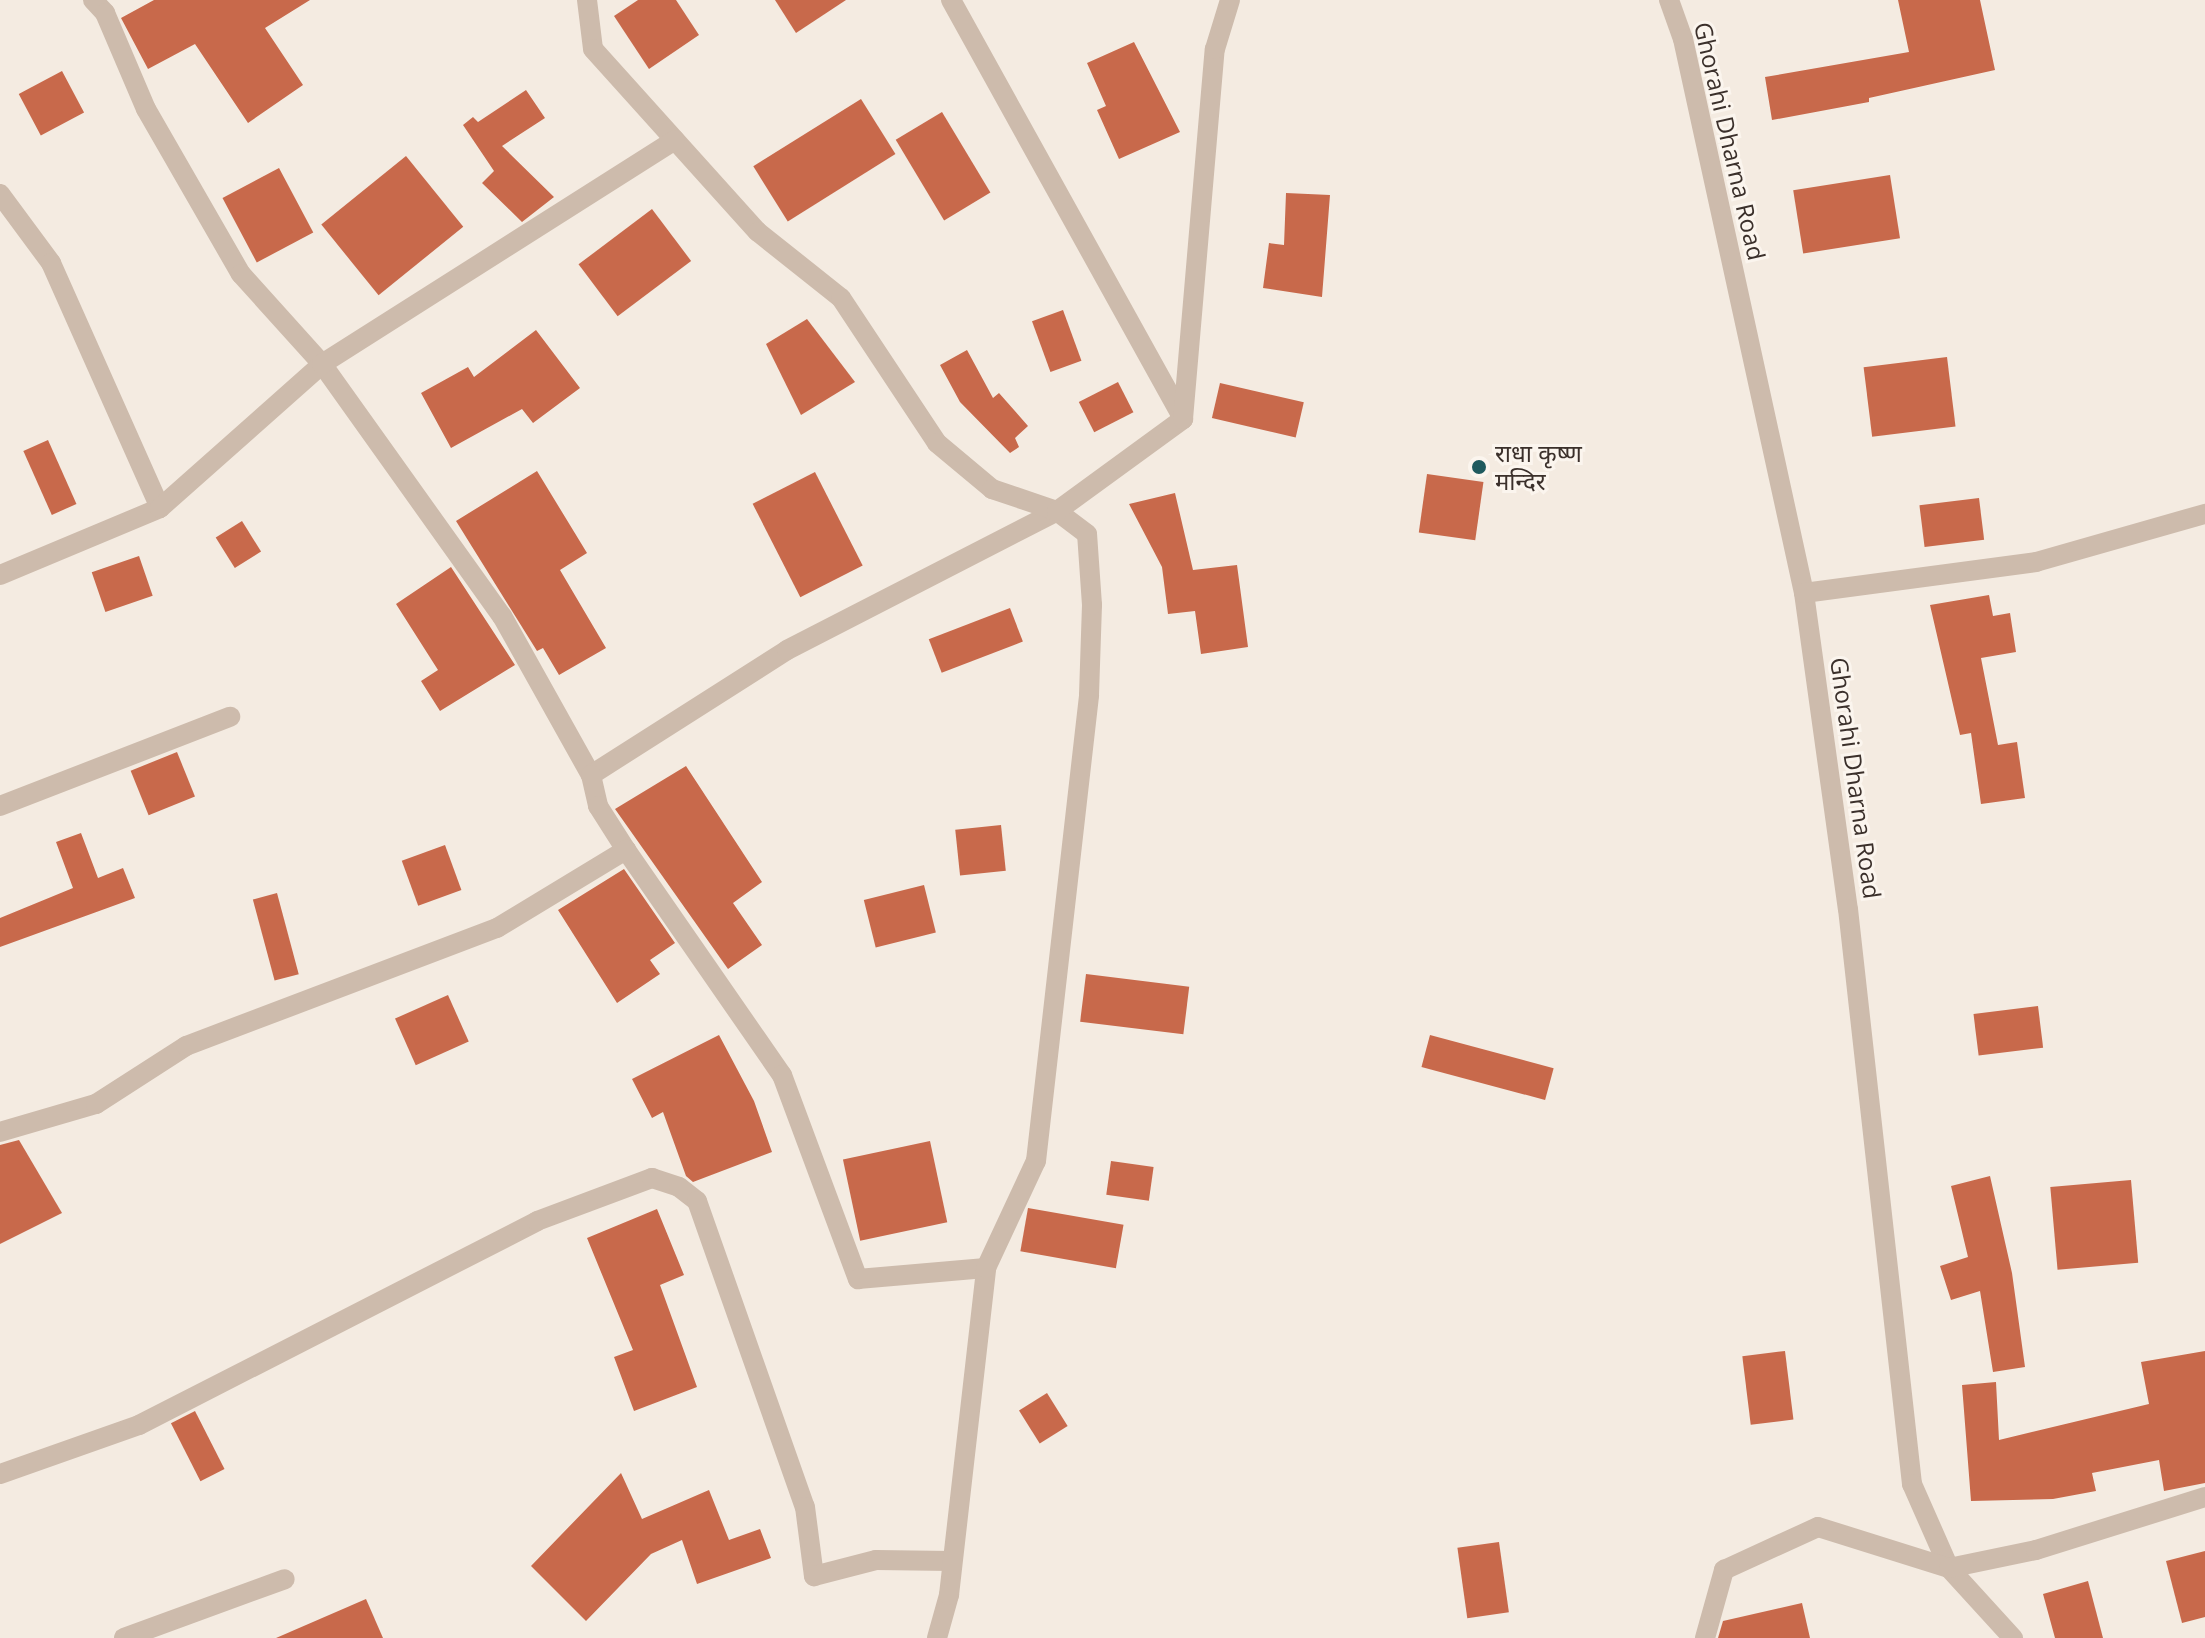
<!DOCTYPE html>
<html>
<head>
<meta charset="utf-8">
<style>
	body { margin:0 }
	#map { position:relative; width:2205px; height:1638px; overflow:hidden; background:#f4ebe1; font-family:"Open Sans","Noto Sans Devanagari",sans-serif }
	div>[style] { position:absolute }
	.building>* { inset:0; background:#c8694b; transform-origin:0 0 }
	.minor>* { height:20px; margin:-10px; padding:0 10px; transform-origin:10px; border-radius:10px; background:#cdbbac }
	.dots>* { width:22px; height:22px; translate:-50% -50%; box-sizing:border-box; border:4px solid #fbf5ee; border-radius:50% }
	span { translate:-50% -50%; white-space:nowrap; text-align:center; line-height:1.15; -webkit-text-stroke:6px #fbf5ee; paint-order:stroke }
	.street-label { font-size:24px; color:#3b302b }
	.poi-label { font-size:24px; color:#3b302b }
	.left { translate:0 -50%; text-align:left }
</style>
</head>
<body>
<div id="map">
	<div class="building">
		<div style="clip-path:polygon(154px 0,310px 0,265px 28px,303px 85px,248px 123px,195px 44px,148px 69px,121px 18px)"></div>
		<div style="clip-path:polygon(638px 0,676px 0,699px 35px,649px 69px,614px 16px)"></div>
		<div style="clip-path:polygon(775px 0,846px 0,796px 33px)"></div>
		<div style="clip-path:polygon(1898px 0,1980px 0,1995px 70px,1869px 98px,1869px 102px,1772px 120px,1765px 77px,1909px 52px)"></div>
		<div style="clip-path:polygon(1134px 42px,1180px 132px,1119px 159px,1097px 110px,1106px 106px,1087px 63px)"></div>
		<div style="left:62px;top:71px;width:47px;height:49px;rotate:62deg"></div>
		<div style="clip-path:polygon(526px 90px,545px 118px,502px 146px,554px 197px,522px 222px,482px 183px,494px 171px,463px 125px,473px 117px,478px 122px)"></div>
		<div style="left:861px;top:99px;width:65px;height:127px;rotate:58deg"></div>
		<div style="left:942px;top:112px;width:94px;height:54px;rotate:59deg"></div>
		<div style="left:406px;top:156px;width:91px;height:109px;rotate:51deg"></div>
		<div style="left:279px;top:168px;width:73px;height:64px;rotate:62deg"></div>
		<div style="left:1890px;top:175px;width:64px;height:98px;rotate:81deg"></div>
		<div style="clip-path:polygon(1286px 193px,1330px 195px,1322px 297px,1263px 288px,1269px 243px,1284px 245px)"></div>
		<div style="left:652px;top:209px;width:65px;height:92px;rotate:53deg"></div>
		<div style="left:1063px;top:310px;width:54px;height:33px;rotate:70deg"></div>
		<div style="clip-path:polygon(807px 319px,855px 382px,801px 415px,766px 344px)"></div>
		<div style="clip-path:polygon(536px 330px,580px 388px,533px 423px,522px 409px,451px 448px,421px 393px,468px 367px,474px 377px)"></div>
		<div style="clip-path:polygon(967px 350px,993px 398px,999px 393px,1028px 426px,1015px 438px,1019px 447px,1010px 453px,960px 402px,940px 365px)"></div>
		<div style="left:1947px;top:357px;width:70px;height:84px;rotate:83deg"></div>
		<div style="left:1118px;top:382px;width:34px;height:44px;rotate:63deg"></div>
		<div style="left:1220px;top:383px;width:86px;height:36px;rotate:13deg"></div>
		<div style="left:48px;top:440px;width:70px;height:27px;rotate:66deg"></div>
		<div style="clip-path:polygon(537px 471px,587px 553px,560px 570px,606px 648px,559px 675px,543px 648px,537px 651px,456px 521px)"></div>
		<div style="left:815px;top:472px;width:105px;height:70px;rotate:63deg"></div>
		<div style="left:1427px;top:474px;width:57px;height:59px;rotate:8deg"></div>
		<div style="clip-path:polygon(1175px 493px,1193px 570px,1237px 565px,1248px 647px,1201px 654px,1195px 611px,1168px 614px,1162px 567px,1129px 504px)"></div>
		<div style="left:1979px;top:498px;width:42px;height:60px;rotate:83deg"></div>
		<div style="left:242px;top:521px;width:36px;height:31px;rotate:58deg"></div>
		<div style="left:139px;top:556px;width:42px;height:50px;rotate:71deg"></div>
		<div style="clip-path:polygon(451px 567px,515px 665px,440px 711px,421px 681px,438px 670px,396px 604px)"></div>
		<div style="clip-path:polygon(1989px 595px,1993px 616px,2010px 613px,2016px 652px,1981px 658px,1998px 745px,2017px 742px,2025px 798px,1981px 804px,1971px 733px,1960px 735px,1930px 605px)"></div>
		<div style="left:1010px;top:608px;width:36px;height:87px;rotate:69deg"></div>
		<div style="left:177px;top:752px;width:48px;height:50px;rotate:68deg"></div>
		<div style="clip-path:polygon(686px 766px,762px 882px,733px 903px,762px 945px,728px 969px,615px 809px)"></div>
		<div style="left:1001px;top:825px;width:46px;height:46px;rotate:84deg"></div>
		<div style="clip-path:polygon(81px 833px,98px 878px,123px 868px,135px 898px,0 947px,0 918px,73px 888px,56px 842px)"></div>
		<div style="left:445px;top:845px;width:48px;height:46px;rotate:70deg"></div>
		<div style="clip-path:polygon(624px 869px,675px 943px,650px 960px,660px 974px,617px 1003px,558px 910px)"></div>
		<div style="left:924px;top:885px;width:49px;height:62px;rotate:76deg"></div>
		<div style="left:277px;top:893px;width:84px;height:25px;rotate:75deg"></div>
		<div style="left:1086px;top:974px;width:104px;height:48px;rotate:7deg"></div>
		<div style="left:448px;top:995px;width:51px;height:58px;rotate:66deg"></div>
		<div style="left:2038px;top:1006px;width:42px;height:65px;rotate:83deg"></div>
		<div style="clip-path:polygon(719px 1035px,754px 1101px,772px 1152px,693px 1182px,686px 1176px,663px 1112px,652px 1118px,632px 1079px)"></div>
		<div style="left:1430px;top:1035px;width:128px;height:33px;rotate:15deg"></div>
		<div style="clip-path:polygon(19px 1140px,62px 1213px,0 1244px,0 1145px)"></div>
		<div style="left:930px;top:1141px;width:83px;height:89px;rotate:78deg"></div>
		<div style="left:1111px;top:1161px;width:43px;height:34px;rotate:8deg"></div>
		<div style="clip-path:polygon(1990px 1176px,2012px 1273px,2025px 1367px,1993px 1372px,1980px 1291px,1951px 1300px,1940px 1266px,1968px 1257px,1951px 1186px)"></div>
		<div style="left:2131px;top:1180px;width:83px;height:81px;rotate:85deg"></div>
		<div style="left:1028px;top:1208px;width:97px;height:44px;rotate:10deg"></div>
		<div style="clip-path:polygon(657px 1209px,684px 1275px,660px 1285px,697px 1387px,634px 1411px,614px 1357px,633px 1350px,587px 1238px)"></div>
		<div style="left:1785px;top:1351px;width:69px;height:43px;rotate:83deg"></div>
		<div style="clip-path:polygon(2205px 1351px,2205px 1483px,2164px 1491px,2159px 1460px,2092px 1473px,2096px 1491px,2053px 1499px,1971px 1501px,1962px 1385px,1996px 1382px,1999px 1440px,2149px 1404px,2141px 1362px)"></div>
		<div style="left:1047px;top:1393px;width:39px;height:33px;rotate:58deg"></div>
		<div style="left:195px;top:1411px;width:65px;height:27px;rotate:63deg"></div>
		<div style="clip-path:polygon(621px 1473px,642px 1519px,709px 1490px,729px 1540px,760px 1529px,771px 1558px,697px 1584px,682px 1540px,651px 1554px,586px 1621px,531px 1566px)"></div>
		<div style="left:1499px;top:1542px;width:71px;height:42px;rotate:82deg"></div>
		<div style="clip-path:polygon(2205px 1551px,2205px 1617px,2182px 1623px,2166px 1561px)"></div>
		<div style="clip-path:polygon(2088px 1581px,2103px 1638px,2055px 1638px,2043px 1594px)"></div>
		<div style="clip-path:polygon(366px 1599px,383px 1638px,276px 1638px)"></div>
		<div style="clip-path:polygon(1802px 1603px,1810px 1638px,1718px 1638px,1723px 1621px)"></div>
	</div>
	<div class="minor">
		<div style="left:93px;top:0;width:18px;rotate:47deg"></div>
		<div style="left:105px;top:13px;width:104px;rotate:66.9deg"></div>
		<div style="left:146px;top:109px;width:190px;rotate:60.1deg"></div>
		<div style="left:241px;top:274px;width:121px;rotate:48deg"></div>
		<div style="left:322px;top:364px;width:310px;rotate:54.5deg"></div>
		<div style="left:502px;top:616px;width:182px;rotate:60.8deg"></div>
		<div style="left:591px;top:775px;width:232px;rotate:-32.5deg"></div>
		<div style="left:787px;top:650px;width:304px;rotate:-27.2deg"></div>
		<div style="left:587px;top:0;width:49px;rotate:83deg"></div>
		<div style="left:593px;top:49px;width:246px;rotate:48deg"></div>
		<div style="left:758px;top:232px;width:106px;rotate:38.5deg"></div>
		<div style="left:841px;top:298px;width:174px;rotate:56.5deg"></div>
		<div style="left:937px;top:443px;width:72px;rotate:39.9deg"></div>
		<div style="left:992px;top:489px;width:69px;rotate:18.7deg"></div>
		<div style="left:951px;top:0;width:479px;rotate:61deg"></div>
		<div style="left:1669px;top:0;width:41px;rotate:70.3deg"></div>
		<div style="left:1683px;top:39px;width:567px;rotate:77.68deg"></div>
		<div style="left:1804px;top:593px;width:319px;rotate:82.1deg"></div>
		<div style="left:1848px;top:909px;width:579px;rotate:83.65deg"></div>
		<div style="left:1912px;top:1484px;width:92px;rotate:66.2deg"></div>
		<div style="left:1949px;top:1568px;width:95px;rotate:47.6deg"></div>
		<div style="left:0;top:194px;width:86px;rotate:53.5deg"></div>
		<div style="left:51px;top:263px;width:268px;rotate:66deg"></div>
		<div style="left:0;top:575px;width:173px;rotate:-22.7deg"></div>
		<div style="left:160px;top:508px;width:217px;rotate:-41.6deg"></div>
		<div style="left:322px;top:364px;width:418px;rotate:-32.4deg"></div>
		<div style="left:1804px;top:593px;width:234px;rotate:-7.6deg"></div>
		<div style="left:2036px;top:562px;width:176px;rotate:-15.9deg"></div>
		<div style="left:591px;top:775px;width:32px;rotate:77deg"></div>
		<div style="left:598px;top:806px;width:52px;rotate:57.5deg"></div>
		<div style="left:626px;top:850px;width:274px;rotate:55.3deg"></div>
		<div style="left:782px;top:1075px;width:218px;rotate:69.6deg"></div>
		<div style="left:858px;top:1279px;width:128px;rotate:-4.9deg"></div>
		<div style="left:0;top:806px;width:247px;rotate:-21.2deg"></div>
		<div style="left:0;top:1132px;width:100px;rotate:-16.3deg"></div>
		<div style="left:96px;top:1104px;width:107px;rotate:-32.8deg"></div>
		<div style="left:186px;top:1046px;width:333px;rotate:-20.8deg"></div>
		<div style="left:497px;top:928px;width:151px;rotate:-31.2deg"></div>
		<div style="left:0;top:1474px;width:147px;rotate:-19.4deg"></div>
		<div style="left:139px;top:1425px;width:447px;rotate:-27.1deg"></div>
		<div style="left:537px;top:1221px;width:123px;rotate:-20.5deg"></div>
		<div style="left:652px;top:1178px;width:28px;rotate:18deg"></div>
		<div style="left:679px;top:1187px;width:23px;rotate:38deg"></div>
		<div style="left:697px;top:1201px;width:324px;rotate:70.6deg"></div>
		<div style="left:805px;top:1507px;width:70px;rotate:82.6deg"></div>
		<div style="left:814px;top:1576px;width:64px;rotate:-14.5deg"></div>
		<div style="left:876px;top:1560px;width:75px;rotate:0.8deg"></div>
		<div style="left:124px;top:1638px;width:171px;rotate:-20.1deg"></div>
		<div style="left:937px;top:1638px;width:45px;rotate:-74.4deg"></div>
		<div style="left:949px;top:1595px;width:329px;rotate:-83.5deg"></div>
		<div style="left:986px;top:1268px;width:118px;rotate:-65deg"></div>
		<div style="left:1036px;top:1161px;width:469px;rotate:-83.5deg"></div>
		<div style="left:1089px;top:695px;width:90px;rotate:-88.1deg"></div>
		<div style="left:1092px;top:605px;width:71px;rotate:-94deg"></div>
		<div style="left:1087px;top:534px;width:38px;rotate:-143deg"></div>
		<div style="left:1057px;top:511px;width:156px;rotate:-36.1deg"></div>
		<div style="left:1183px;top:419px;width:371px;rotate:-85.1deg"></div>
		<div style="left:1215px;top:49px;width:51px;rotate:-73deg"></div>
		<div style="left:1705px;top:1638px;width:71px;rotate:-74.4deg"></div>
		<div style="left:1724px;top:1570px;width:103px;rotate:-24.6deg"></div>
		<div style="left:1818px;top:1527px;width:137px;rotate:17.4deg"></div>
		<div style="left:1949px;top:1568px;width:89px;rotate:-11.7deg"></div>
		<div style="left:2036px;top:1550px;width:177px;rotate:-17.4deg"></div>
	</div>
	<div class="dots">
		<div style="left:1479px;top:467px;background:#1f5a5e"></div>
	</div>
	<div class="street-label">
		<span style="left:1730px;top:141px;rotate:77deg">Ghorahi Dharna Road</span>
		<span style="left:1856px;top:778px;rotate:82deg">Ghorahi Dharna Road</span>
	</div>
	<div class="poi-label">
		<span class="left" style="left:1495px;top:467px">राधा कृष्ण<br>मन्दिर</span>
	</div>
</div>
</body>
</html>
